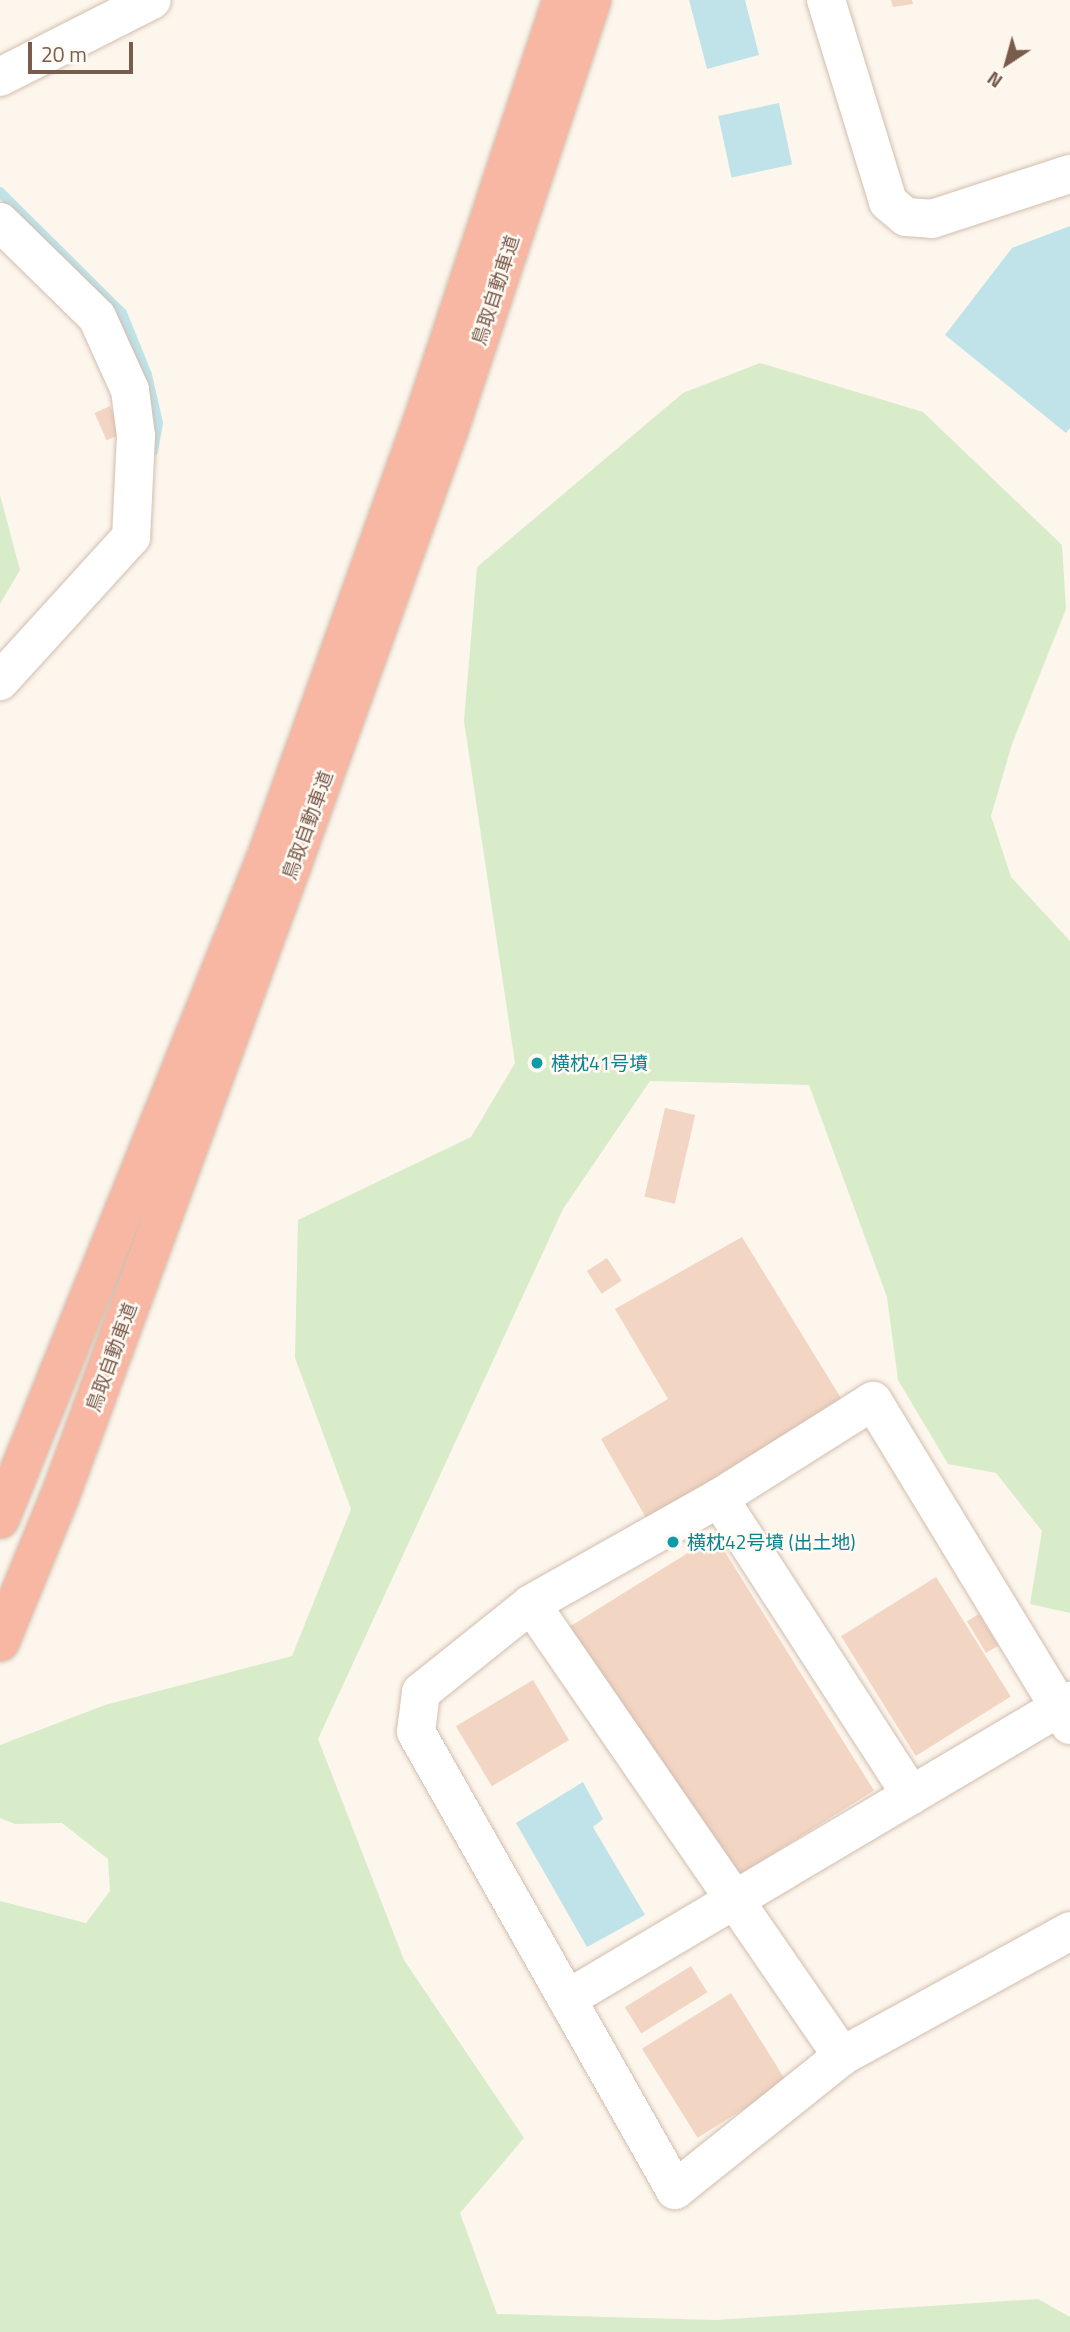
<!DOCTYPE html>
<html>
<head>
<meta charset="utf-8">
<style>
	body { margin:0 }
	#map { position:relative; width:1070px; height:2332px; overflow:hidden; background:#fdf6ec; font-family:"Titillium Web","Noto Sans JP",sans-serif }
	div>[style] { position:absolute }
	.green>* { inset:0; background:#d8ecc9 }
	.water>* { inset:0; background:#bfe3e8; transform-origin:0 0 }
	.stream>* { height:10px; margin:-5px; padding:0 5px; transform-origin:5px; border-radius:5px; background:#bfe3e8 }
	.building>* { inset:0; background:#f3d5c3; transform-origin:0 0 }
	.roads { filter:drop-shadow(0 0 2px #d1beb0) drop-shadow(0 0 2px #d1beb0) }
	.minor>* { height:38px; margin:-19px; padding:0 19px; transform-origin:19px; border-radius:19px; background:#fff }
	.highway>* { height:38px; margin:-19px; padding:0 19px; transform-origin:19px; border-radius:19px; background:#f7b7a3 }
	.dots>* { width:19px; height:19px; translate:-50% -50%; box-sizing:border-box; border:4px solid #fffaf3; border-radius:50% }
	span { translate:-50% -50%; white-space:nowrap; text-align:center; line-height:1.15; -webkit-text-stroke:5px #fffaf3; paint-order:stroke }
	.street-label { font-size:19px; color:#7a5c4d }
	.culture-label { font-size:19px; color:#0d838f }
	.left { translate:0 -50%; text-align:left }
	.north { position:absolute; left:972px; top:28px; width:70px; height:70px; -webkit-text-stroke:5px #fffaf3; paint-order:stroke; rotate:216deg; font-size:19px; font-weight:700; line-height:28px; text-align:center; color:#7a5c4d }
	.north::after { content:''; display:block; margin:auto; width:24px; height:32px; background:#7a5c4d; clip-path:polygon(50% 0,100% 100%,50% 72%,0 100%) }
	.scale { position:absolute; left:28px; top:42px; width:105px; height:32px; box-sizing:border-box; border:4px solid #7a5c4d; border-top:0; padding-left:9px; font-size:21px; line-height:24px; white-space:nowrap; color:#7a5c4d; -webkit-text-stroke:5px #fffaf3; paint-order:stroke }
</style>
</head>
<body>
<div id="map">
	<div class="green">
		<div style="clip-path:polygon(760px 363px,923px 412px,1062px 545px,1066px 609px,1012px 744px,991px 816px,1011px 877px,1070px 941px,1070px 1613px,1030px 1604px,1042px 1531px,996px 1473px,948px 1464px,898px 1380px,887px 1297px,809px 1085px,650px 1081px,563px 1209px,318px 1739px,404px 1960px,524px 2138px,460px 2213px,497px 2314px,716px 2320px,1038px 2299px,1070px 2317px,1070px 2332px,0 2332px,0 1901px,86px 1923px,110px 1891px,108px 1859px,62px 1823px,15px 1824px,0 1818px,0 1745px,105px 1705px,292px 1656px,351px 1509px,295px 1358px,298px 1220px,471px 1137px,515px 1063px,464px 721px,477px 567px,683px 393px)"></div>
		<div style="clip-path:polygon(0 495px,20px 570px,0 604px)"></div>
	</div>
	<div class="water">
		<div style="clip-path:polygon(689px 0,745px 0,759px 55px,707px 69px)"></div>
		<div style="left:779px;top:103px;width:63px;height:62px;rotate:78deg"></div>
		<div style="clip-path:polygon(1070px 226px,1070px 428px,1066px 433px,945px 335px,1012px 248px)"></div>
		<div style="clip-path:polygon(583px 1782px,603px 1819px,593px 1827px,645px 1915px,587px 1947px,516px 1823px)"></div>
	</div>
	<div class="stream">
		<div style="left:0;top:192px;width:172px;rotate:44.8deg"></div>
		<div style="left:122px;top:313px;width:67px;rotate:68deg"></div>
		<div style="left:147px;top:375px;width:49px;rotate:77.1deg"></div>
		<div style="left:158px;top:423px;width:28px;rotate:100deg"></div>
	</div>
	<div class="building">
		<div style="clip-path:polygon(891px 0,912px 0,913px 4px,893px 7px)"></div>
		<div style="left:110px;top:406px;width:30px;height:17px;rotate:66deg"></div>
		<div style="left:665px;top:1108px;width:31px;height:91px;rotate:13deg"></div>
		<div style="clip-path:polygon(742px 1237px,844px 1403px,649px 1523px,601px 1439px,668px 1399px,615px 1309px)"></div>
		<div style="left:607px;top:1258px;width:27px;height:24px;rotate:57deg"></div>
		<div style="left:715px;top:1536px;width:300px;height:171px;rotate:58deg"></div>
		<div style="left:936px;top:1577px;width:141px;height:112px;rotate:58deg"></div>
		<div style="left:979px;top:1614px;width:37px;height:14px;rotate:59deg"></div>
		<div style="left:533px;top:1680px;width:70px;height:90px;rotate:59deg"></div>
		<div style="left:691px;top:1966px;width:31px;height:78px;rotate:58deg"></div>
		<div style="left:731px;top:1993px;width:105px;height:105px;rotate:58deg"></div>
	</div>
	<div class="roads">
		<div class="minor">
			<div style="left:826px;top:0;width:211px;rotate:72.9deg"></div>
			<div style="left:888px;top:202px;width:23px;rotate:40deg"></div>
			<div style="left:906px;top:217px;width:26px;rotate:4deg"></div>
			<div style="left:932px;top:219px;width:145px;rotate:-18.1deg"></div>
			<div style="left:0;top:77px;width:170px;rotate:-26.9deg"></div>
			<div style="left:0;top:222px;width:136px;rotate:44.4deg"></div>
			<div style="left:97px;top:317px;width:80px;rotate:65.7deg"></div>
			<div style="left:130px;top:390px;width:46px;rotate:82.6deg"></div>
			<div style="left:136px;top:436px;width:101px;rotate:92.8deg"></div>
			<div style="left:131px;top:537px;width:195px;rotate:132.3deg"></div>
			<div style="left:719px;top:1498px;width:354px;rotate:57.1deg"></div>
			<div style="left:531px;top:1604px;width:549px;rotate:55.47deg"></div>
			<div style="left:1070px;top:1725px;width:379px;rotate:-121.3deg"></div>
			<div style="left:873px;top:1401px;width:182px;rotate:147.8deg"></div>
			<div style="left:719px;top:1498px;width:216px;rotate:150.6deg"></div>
			<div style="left:531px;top:1604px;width:141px;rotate:141.3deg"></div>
			<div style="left:421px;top:1692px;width:40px;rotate:97.1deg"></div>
			<div style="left:416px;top:1732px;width:526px;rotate:60.51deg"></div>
			<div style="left:675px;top:2190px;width:214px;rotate:-38.7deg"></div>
			<div style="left:842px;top:2056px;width:260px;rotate:-28.7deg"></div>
			<div style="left:567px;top:1999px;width:585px;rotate:-30.64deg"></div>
		</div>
		<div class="highway">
			<div style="left:0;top:1519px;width:713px;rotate:-68.08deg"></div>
			<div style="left:266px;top:858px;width:462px;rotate:-70.3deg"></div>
			<div style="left:422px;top:423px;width:446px;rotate:-71.7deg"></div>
			<div style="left:0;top:1642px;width:158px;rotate:-67.7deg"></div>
			<div style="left:60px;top:1496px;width:672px;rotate:-69.81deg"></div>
			<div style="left:292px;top:865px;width:460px;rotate:-70.2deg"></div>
			<div style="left:448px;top:432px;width:455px;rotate:-71.6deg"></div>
		</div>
	</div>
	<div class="dots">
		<div style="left:537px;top:1063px;background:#0f9aa8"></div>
		<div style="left:673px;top:1542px;background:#0f9aa8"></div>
	</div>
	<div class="street-label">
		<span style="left:495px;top:290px;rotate:-72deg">鳥取自動車道</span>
		<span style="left:307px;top:825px;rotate:-70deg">鳥取自動車道</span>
		<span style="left:111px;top:1357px;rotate:-70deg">鳥取自動車道</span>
	</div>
	<div class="culture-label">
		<span class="left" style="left:551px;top:1063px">横枕41号墳</span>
		<span class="left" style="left:687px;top:1542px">横枕42号墳 (出土地)</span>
	</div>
	<div class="north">N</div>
	<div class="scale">20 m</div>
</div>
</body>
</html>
